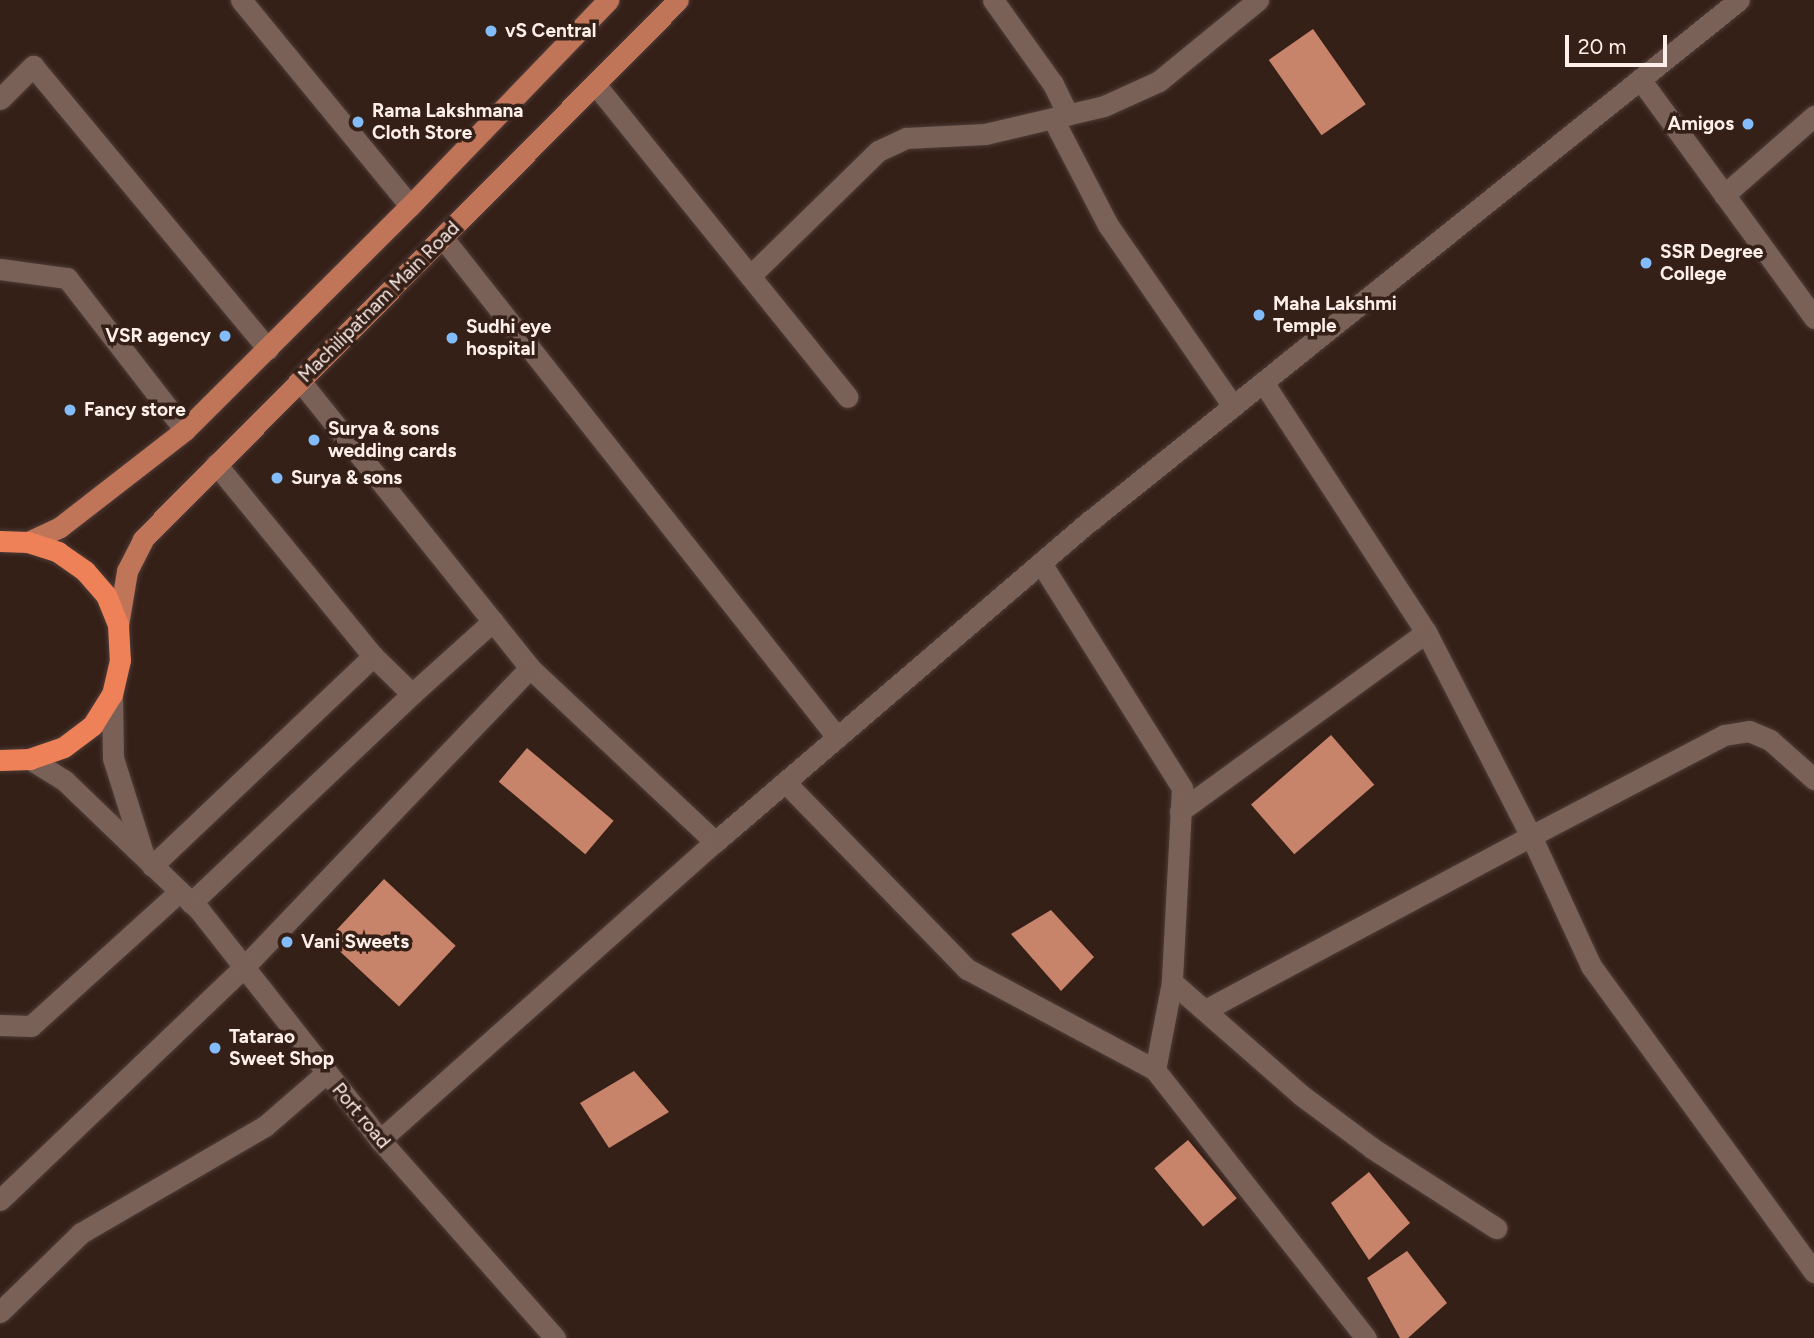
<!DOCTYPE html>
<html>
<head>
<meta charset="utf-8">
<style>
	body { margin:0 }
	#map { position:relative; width:1814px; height:1338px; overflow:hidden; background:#352018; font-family:Figtree,sans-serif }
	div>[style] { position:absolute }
	.building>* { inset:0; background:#c8846b; transform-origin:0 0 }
	.roads { filter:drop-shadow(0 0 2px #4e3c37) drop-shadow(0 0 2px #4e3c37) }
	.street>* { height:21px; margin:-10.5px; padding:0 10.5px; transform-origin:10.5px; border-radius:10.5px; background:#7a6158 }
	.secondary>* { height:21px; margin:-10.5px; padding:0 10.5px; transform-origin:10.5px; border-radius:10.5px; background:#7a6158 }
	.primary>* { height:21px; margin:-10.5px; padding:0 10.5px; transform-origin:10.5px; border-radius:10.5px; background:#c07458 }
	.highway>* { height:21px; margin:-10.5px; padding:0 10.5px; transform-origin:10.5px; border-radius:10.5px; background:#ef8158 }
	.dots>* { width:19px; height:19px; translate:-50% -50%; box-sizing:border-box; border:4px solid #352018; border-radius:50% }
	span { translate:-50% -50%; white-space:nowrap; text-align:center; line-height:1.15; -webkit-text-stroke:7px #352018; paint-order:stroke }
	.poi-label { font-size:19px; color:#feefea; font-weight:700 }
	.left { translate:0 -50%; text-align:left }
	.right { translate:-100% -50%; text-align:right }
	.street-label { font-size:19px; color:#feefea }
	.scale { position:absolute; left:1565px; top:35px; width:102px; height:32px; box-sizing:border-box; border:4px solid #feefea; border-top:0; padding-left:9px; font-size:21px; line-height:24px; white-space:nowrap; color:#feefea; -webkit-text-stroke:5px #352018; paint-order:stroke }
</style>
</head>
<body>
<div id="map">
	<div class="building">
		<div style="left:1313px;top:29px;width:92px;height:54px;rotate:55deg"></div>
		<div style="left:1331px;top:735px;width:66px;height:106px;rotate:49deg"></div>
		<div style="left:527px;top:748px;width:113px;height:44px;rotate:40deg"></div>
		<div style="left:384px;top:879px;width:98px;height:83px;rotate:43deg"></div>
		<div style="clip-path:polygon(1051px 910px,1094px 957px,1061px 991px,1011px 934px)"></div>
		<div style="clip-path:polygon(634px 1071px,669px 1112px,609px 1148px,580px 1103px)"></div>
		<div style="left:1188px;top:1140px;width:76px;height:44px;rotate:50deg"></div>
		<div style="clip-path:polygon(1369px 1172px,1410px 1223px,1369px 1260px,1331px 1203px)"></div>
		<div style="clip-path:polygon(1407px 1251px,1447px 1303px,1408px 1338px,1400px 1338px,1367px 1278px)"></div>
	</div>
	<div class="roads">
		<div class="street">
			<div style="left:241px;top:0;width:266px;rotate:50.6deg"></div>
			<div style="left:993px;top:0;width:103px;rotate:54.5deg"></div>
			<div style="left:1053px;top:84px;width:34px;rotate:64deg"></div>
			<div style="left:1640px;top:79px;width:296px;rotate:53.9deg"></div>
			<div style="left:595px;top:84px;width:402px;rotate:51.1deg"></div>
			<div style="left:0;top:99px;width:47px;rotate:-45deg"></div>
			<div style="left:33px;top:66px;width:368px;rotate:50.3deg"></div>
			<div style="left:1053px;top:119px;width:119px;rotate:62.6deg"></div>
			<div style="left:1108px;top:225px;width:220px;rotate:55.4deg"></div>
			<div style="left:1724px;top:195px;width:120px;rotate:-41.3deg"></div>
			<div style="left:443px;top:238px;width:636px;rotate:51.71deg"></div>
			<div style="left:0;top:269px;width:68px;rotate:7.7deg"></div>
			<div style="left:67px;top:278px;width:192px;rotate:52.2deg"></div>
			<div style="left:750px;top:276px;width:179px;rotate:-44.3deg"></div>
			<div style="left:878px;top:151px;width:31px;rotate:-25deg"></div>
			<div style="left:906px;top:138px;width:79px;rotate:-2.9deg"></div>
			<div style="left:985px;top:134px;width:122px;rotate:-13.2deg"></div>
			<div style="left:1104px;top:106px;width:60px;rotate:-24.4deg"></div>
			<div style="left:1159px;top:81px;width:128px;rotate:-39.3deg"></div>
			<div style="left:301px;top:382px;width:366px;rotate:51.3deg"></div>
			<div style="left:530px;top:668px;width:254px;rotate:43.2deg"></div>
			<div style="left:1263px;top:382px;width:298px;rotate:56.9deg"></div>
			<div style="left:1426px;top:632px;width:229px;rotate:62.8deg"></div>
			<div style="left:1531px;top:836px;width:218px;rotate:-27.6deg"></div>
			<div style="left:1724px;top:735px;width:25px;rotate:-9deg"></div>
			<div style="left:1749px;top:731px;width:23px;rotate:23deg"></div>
			<div style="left:1770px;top:740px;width:59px;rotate:41.6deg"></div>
			<div style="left:1041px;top:563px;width:266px;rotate:57.9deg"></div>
			<div style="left:1182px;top:788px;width:194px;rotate:93deg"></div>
			<div style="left:1172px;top:982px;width:90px;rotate:100.9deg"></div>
			<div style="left:412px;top:694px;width:109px;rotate:-42deg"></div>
			<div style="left:785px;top:782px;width:261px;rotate:45.8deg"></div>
			<div style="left:967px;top:969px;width:213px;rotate:28.2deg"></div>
			<div style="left:1155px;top:1070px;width:341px;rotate:51.8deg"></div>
			<div style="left:1180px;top:811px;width:304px;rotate:-36deg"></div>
			<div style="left:152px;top:866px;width:305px;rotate:-43.5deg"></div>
			<div style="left:191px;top:903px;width:304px;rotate:-43.4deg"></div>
			<div style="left:412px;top:694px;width:54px;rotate:-135.7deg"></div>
			<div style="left:373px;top:656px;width:248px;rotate:-129.3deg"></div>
			<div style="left:1172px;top:982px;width:171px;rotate:41.2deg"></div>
			<div style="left:1301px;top:1095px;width:89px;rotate:36.7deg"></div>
			<div style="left:1372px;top:1148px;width:148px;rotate:32.8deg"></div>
			<div style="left:1207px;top:1009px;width:367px;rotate:-28.1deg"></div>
			<div style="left:1531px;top:836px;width:143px;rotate:65.2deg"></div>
			<div style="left:1591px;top:966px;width:379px;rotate:53.9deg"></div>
			<div style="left:0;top:1025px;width:31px;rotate:2deg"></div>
			<div style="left:31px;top:1026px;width:200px;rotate:-42.2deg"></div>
			<div style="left:380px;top:1140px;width:448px;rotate:-41.7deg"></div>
			<div style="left:715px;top:842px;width:494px;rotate:-40.6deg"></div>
			<div style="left:1090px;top:521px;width:832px;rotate:-38.76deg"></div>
			<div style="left:0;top:1200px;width:339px;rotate:-43.7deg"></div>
			<div style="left:245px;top:966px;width:412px;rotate:-46.3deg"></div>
			<div style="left:0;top:1312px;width:113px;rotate:-44.3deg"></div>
			<div style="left:81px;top:1233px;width:213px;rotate:-30.2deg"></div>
			<div style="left:265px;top:1126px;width:79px;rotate:-40.9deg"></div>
		</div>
		<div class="secondary">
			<div style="left:112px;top:694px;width:64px;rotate:89.1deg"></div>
			<div style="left:113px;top:758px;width:100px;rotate:72.5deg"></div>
			<div style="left:30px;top:759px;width:40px;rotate:32deg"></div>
			<div style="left:64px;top:780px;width:189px;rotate:43.9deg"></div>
			<div style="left:200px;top:911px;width:291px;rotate:51.8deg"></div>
			<div style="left:380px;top:1140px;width:264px;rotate:48.5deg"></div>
		</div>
		<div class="primary">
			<div style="left:28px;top:542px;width:35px;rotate:-25deg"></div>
			<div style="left:60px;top:527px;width:158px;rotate:-37.8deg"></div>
			<div style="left:185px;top:430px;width:317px;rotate:-44.9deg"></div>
			<div style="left:410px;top:206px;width:286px;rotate:-46.1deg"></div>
			<div style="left:118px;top:625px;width:55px;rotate:-80.5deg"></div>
			<div style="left:127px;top:571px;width:36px;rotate:-63deg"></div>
			<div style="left:143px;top:539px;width:759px;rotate:-45.21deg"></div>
		</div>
		<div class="highway">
			<div style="left:0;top:541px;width:28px;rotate:2deg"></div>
			<div style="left:28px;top:542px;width:32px;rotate:18deg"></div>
			<div style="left:58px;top:552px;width:33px;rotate:35deg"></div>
			<div style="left:85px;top:571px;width:32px;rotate:49deg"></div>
			<div style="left:106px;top:595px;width:32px;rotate:68deg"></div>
			<div style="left:118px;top:625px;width:35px;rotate:87deg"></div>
			<div style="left:120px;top:660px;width:35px;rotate:103deg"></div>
			<div style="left:112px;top:694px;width:36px;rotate:122deg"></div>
			<div style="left:93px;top:725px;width:36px;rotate:143deg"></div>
			<div style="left:64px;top:747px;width:36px;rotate:161deg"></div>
			<div style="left:30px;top:759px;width:30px;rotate:178deg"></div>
		</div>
	</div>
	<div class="dots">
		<div style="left:491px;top:31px;background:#82bcfa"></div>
		<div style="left:358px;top:122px;background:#82bcfa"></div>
		<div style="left:1748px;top:124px;background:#82bcfa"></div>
		<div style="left:1646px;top:263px;background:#82bcfa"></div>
		<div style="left:1259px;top:315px;background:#82bcfa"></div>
		<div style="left:225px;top:336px;background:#82bcfa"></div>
		<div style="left:452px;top:338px;background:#82bcfa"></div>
		<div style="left:70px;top:410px;background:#82bcfa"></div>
		<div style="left:314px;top:440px;background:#82bcfa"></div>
		<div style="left:277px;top:478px;background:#82bcfa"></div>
		<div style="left:287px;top:942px;background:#82bcfa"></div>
		<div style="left:215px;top:1048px;background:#82bcfa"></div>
	</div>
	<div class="poi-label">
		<span class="left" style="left:505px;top:31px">vS Central</span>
		<span class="left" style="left:372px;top:122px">Rama Lakshmana<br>Cloth Store</span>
		<span class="right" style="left:1734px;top:124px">Amigos</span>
		<span class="left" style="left:1660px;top:263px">SSR Degree<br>College</span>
		<span class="left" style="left:1273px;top:315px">Maha Lakshmi<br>Temple</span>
		<span class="left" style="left:466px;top:338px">Sudhi eye<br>hospital</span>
		<span class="right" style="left:211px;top:336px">VSR agency</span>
		<span class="left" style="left:84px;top:410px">Fancy store</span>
		<span class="left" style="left:328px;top:440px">Surya &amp; sons<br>wedding cards</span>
		<span class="left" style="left:291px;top:478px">Surya &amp; sons</span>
		<span class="left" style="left:301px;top:942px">Vani Sweets</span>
		<span class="left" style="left:229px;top:1048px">Tatarao<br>Sweet Shop</span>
	</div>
	<div class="street-label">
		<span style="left:379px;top:302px;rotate:-45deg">Machilipatnam Main Road</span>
		<span style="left:361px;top:1116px;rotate:50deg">Port road</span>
	</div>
	<div class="scale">20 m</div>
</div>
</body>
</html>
